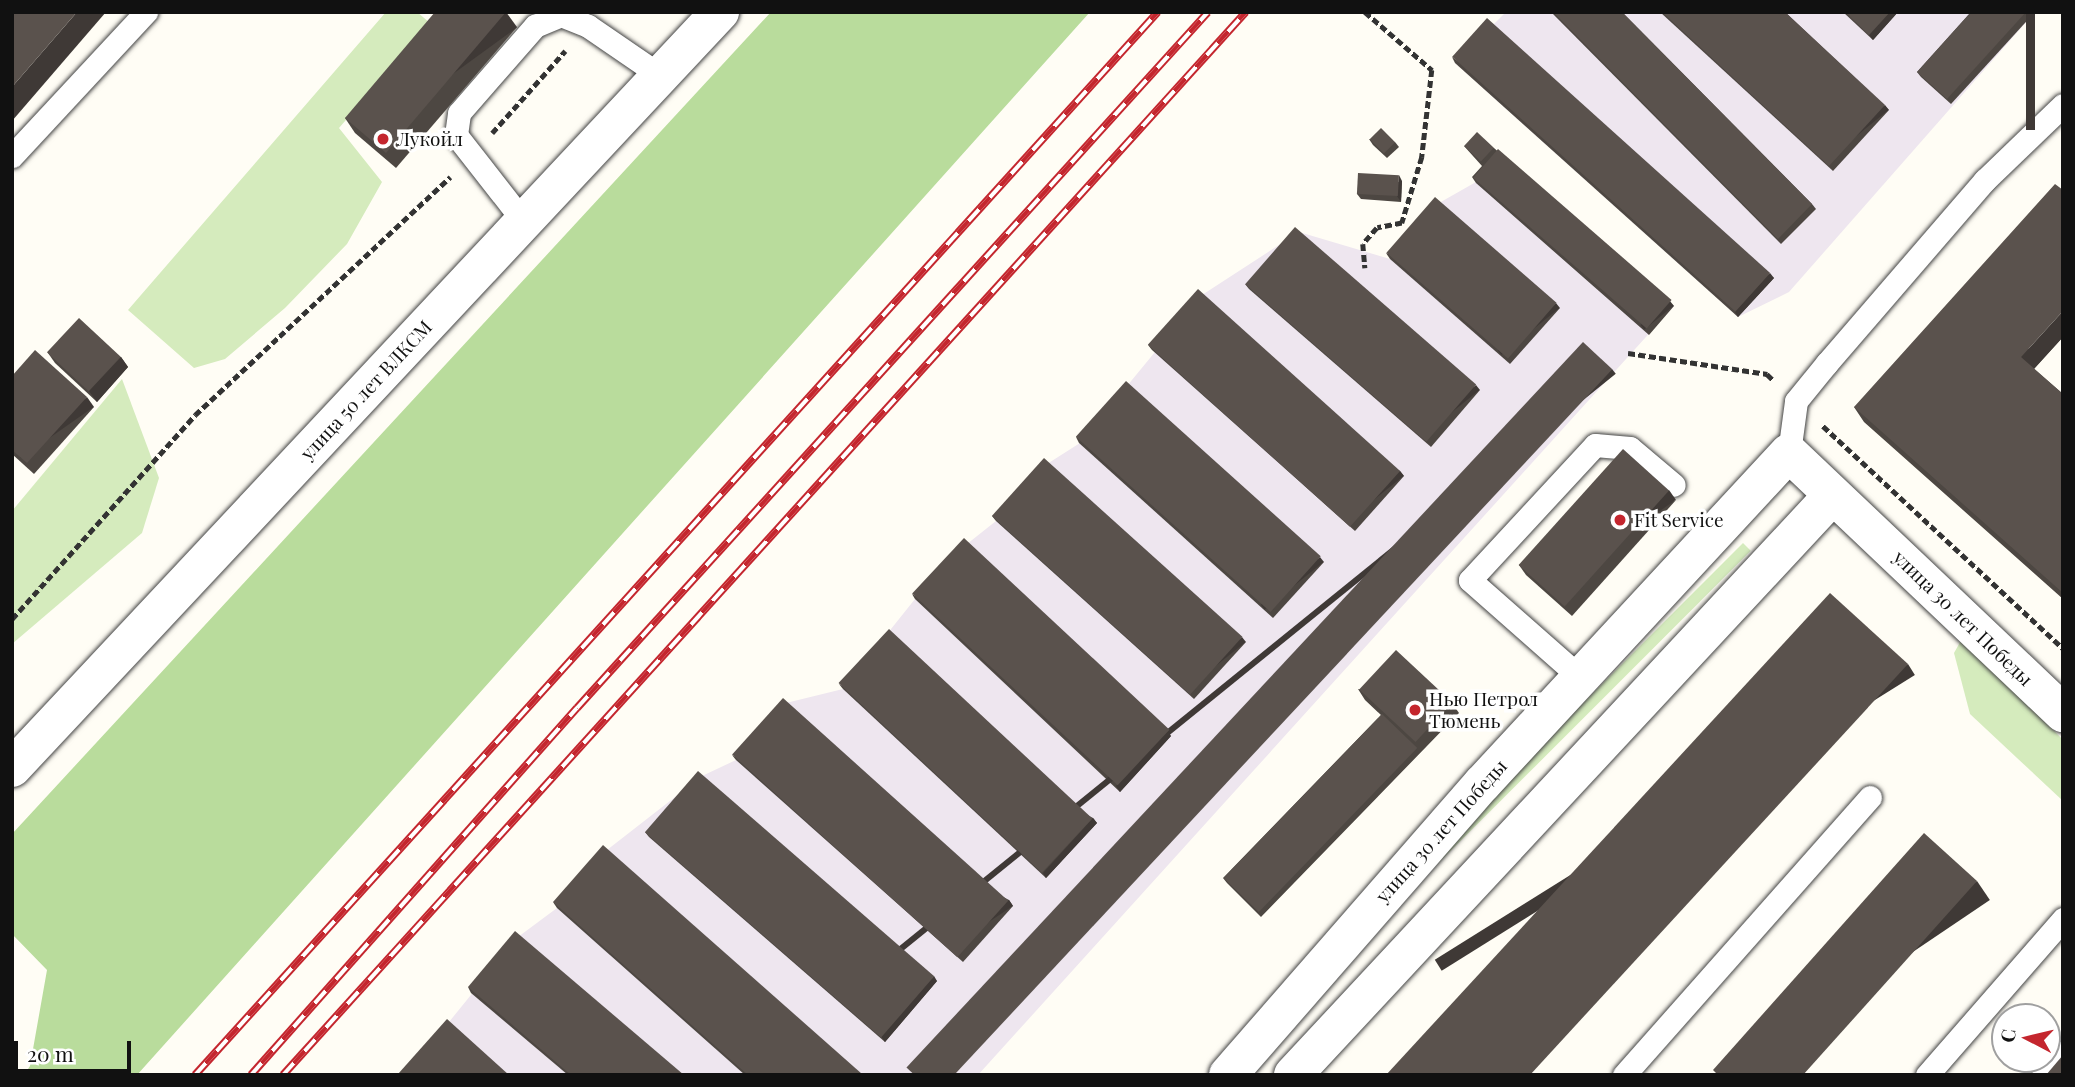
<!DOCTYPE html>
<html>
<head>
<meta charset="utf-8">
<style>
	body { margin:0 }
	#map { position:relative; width:2075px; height:1087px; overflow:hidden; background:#fffdf5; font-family:"Playfair Display",serif }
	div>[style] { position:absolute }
	.industrial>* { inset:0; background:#eee6ef }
	.green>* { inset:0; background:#d5ebbd; transform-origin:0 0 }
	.forest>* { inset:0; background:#b9dc9c }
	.path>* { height:4.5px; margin-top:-2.25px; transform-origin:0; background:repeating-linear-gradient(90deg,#333 0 7px,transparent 0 10.5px) }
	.roads { filter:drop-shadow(0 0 2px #444) drop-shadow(0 0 2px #444) }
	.service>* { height:23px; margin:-11.5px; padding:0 11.5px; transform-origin:11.5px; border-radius:11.5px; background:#fff }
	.tertiary>* { height:38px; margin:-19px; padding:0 19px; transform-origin:19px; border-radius:19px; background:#fff }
	.rail>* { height:8px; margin-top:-4px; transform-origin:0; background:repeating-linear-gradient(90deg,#fff 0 16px,#c4262e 0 32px); box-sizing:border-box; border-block:2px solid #c4262e }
	.wall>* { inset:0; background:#4d4742 }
	.shaded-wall>* { inset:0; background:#3f3936; transform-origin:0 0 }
	.building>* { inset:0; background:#5a524d; transform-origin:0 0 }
	.dots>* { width:19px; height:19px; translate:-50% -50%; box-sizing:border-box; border:4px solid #fff; border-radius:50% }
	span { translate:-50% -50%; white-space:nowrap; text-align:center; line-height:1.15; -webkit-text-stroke:7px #fff; paint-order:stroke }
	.poi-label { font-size:19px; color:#111 }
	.left { translate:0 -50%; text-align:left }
	.street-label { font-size:19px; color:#111 }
	.frame { position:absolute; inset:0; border:14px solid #111; pointer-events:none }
	.north { position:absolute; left:1991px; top:1003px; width:70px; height:70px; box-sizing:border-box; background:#fff; border:2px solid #a0a0a0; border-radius:50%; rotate:277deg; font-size:19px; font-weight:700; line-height:28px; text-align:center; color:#111 }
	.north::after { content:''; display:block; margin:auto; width:24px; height:32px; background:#c4262e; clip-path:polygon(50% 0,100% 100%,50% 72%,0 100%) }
	.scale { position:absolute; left:14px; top:1041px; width:117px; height:32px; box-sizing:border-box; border:4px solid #111; border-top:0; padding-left:9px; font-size:21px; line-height:24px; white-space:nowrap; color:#111; -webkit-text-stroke:5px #fff; paint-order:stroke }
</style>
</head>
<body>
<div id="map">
	<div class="industrial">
		<div style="clip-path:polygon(1506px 12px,2035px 12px,1789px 292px,1738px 317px,1455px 63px)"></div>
		<div style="clip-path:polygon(1501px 154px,1674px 306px,978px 1075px,406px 1075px,518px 937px,557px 908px,607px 850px,702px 776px,736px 760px,786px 703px,843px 689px,915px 599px,967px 544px,996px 521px,1047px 464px,1080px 443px,1202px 295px,1299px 232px,1390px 259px,1439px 203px,1476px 182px)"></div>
	</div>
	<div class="green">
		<div style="clip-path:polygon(386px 12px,417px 12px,430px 23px,339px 128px,382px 182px,347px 244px,285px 308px,225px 359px,194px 368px,128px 310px)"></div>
		<div style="clip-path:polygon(122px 379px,159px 478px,142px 533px,12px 644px,12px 511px)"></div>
		<div style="left:1743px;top:543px;width:11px;height:727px;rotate:45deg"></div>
		<div style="clip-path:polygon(1963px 637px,2063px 740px,2063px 801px,1970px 714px,1954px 653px)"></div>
	</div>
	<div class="forest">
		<div style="clip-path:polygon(771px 12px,1090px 12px,137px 1075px,24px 1075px,30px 1066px,47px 970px,12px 934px,12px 834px)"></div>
	</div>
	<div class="path">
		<div style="left:1365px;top:12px;width:89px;rotate:40.9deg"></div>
		<div style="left:1432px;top:70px;width:88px;rotate:96.6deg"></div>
		<div style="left:1422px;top:157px;width:69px;rotate:106.9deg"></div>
		<div style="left:1402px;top:223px;width:25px;rotate:169deg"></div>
		<div style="left:1377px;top:228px;width:21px;rotate:131deg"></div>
		<div style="left:1363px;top:244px;width:24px;rotate:85deg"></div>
		<div style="left:492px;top:133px;width:110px;rotate:-48.3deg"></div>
		<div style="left:1628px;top:353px;width:141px;rotate:8.6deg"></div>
		<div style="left:1767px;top:374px;width:8px;rotate:45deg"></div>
		<div style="left:1823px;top:426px;width:327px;rotate:42.8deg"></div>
		<div style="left:12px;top:619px;width:274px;rotate:-48.1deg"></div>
		<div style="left:195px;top:415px;width:349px;rotate:-43deg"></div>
	</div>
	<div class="roads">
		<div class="service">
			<div style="left:12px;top:156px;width:197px;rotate:-47.1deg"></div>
			<div style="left:524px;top:222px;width:110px;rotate:-128deg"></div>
			<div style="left:456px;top:135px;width:22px;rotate:-82deg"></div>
			<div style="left:459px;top:113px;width:116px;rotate:-48.9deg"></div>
			<div style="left:535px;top:26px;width:28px;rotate:-23deg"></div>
			<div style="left:561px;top:15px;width:29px;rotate:22deg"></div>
			<div style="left:588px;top:26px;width:88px;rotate:34.4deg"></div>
			<div style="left:1789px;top:453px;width:52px;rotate:-82.3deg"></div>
			<div style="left:1796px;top:401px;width:49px;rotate:-50.8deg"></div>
			<div style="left:1827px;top:363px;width:242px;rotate:-49.2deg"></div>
			<div style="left:1985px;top:180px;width:108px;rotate:-43.9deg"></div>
			<div style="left:1581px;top:678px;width:148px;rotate:-138.6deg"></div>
			<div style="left:1470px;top:580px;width:184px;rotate:-47.2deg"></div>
			<div style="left:1595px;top:445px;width:35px;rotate:5deg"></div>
			<div style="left:1630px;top:448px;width:57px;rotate:40.1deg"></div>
			<div style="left:1624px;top:1075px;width:371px;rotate:-48.5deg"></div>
			<div style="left:1927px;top:1075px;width:207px;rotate:-48.9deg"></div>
			<div style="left:2043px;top:1075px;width:30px;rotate:-49deg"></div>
		</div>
		<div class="tertiary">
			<div style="left:12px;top:768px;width:1036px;rotate:-46.88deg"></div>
			<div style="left:1228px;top:1075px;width:386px;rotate:-48.9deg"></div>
			<div style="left:1482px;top:784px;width:451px;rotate:-47.2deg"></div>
			<div style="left:1789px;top:453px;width:378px;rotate:43.5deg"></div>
			<div style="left:1293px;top:1075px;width:792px;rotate:-47.05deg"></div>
		</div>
	</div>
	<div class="rail">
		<div style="left:195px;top:1075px;width:1434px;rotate:-47.83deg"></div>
		<div style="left:251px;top:1075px;width:491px;rotate:-48.4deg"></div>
		<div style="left:577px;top:708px;width:939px;rotate:-47.8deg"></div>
		<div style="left:283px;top:1075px;width:1434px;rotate:-47.83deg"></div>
	</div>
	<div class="wall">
		<div style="clip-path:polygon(1551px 12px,1622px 12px,1812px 204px,1816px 209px,1781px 244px)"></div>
		<div style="clip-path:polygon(1660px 12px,1785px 12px,1889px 110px,1833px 171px)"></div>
		<div style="clip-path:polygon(1843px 12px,1898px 12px,1873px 40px)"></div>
		<div style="clip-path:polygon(1971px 12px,2035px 12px,1951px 104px,1921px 77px,1917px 72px)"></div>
		<div style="clip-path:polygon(517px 27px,396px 168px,355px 133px,345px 118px)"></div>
		<div style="clip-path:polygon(1452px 57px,1774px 278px,1738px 317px,1455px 63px)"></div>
		<div style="clip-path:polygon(1369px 139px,1395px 142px,1399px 147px,1387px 158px,1373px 145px)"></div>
		<div style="clip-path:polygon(1464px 146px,1494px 148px,1674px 306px,1649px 335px,1476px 183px,1472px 177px,1482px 166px)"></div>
		<div style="clip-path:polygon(1402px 181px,1401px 202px,1361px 199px,1357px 194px)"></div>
		<div style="clip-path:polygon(1386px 253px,1560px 308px,1510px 364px,1390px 259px)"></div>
		<div style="clip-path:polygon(1245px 284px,1480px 390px,1431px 447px,1249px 289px)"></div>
		<div style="clip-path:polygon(2063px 337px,2034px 369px,2063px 394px,2063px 599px,1864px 422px,1854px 407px)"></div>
		<div style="clip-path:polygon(1148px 345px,1400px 471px,1404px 476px,1355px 531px,1152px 350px)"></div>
		<div style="clip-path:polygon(48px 353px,121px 357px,128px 367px,97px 402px,55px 363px)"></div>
		<div style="clip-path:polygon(12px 376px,94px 407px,34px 474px,12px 454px)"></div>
		<div style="clip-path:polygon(1076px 437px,1324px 562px,1273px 618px,1079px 443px)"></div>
		<div style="clip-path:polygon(1676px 500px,1572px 616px,1526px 575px,1519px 565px)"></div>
		<div style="clip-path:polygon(992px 516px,1246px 642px,1194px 699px,996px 521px)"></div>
		<div style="clip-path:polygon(912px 594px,1171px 736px,1120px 792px,915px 599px)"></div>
		<div style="clip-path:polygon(839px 684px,1093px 818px,1097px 823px,1046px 878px,843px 689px)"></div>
		<div style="clip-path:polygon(1358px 689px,1452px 703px,1459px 713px,1261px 917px,1227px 883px,1223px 878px,1381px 715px,1365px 700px)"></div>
		<div style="clip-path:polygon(732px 755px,1009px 900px,1013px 906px,963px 962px,736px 760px)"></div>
		<div style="clip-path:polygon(645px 832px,937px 981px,885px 1042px,649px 837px)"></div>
		<div style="clip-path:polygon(553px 902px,863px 1075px,745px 1075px,557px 908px)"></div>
		<div style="clip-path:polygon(468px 987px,684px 1075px,568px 1075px,471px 993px)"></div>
	</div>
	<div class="shaded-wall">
		<div style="clip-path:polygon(77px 12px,106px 12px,12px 121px,12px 87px)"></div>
		<div style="left:506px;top:12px;width:19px;height:185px;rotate:54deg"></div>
		<div style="clip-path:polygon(1890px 12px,1898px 12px,1873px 40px,1869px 35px)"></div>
		<div style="left:2026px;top:12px;width:9px;height:118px"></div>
		<div style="left:1885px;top:105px;width:6px;height:83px;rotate:51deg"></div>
		<div style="clip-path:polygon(1399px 175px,1402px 181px,1401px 202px,1397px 196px)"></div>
		<div style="clip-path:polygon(1770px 273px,1774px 278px,1738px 317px,1735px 312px)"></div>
		<div style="left:1670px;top:301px;width:6px;height:38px;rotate:51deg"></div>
		<div style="left:1556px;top:303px;width:6px;height:75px;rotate:51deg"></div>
		<div style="clip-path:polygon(2063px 311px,2063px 337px,2031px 372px,2021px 357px)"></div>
		<div style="clip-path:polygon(121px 357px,128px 367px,97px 402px,89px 391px)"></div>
		<div style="left:1612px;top:369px;width:6px;height:955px;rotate:51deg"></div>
		<div style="left:1476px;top:385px;width:6px;height:75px;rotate:51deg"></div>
		<div style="left:87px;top:397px;width:12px;height:89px;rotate:55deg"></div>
		<div style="left:1400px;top:471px;width:6px;height:74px;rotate:51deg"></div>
		<div style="left:1669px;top:490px;width:12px;height:156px;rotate:55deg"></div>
		<div style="left:1320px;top:557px;width:6px;height:76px;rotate:51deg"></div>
		<div style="left:1242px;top:637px;width:6px;height:77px;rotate:51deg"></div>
		<div style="left:1908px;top:664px;width:13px;height:558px;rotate:58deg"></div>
		<div style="clip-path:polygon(1168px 731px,1171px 736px,1120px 792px,1116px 786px)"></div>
		<div style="clip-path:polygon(1093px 818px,1097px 823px,1046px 878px,1043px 873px)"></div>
		<div style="left:1977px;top:881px;width:23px;height:261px;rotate:56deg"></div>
		<div style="left:1009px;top:900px;width:7px;height:76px;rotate:56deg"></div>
		<div style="clip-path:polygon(934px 976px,937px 981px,885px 1042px,881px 1036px)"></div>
	</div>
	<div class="building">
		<div style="clip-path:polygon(12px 12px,77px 12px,12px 87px)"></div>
		<div style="clip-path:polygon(435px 12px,506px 12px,386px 153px,345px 118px)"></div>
		<div style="clip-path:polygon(1553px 12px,1622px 12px,1812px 204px,1778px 239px)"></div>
		<div style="clip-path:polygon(1662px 12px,1785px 12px,1885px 105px,1829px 166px)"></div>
		<div style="clip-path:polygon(1845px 12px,1890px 12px,1869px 35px)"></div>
		<div style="clip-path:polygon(1971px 12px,2026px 12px,1947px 99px,1917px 72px)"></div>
		<div style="left:1487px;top:18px;width:381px;height:52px;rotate:42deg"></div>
		<div style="left:1381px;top:128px;width:20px;height:16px;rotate:45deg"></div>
		<div style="left:1477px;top:132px;width:23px;height:19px;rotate:43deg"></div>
		<div style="left:1498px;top:149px;width:230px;height:38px;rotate:41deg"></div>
		<div style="left:1358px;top:173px;width:41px;height:21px;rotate:3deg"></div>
		<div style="clip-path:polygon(2055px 184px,2063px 190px,2063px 311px,2021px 357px,2063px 394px,2063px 593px,1854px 407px)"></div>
		<div style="left:1435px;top:197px;width:161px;height:74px;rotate:41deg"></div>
		<div style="left:1295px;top:227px;width:240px;height:76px;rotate:41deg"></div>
		<div style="left:1198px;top:289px;width:272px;height:75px;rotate:42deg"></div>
		<div style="left:79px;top:318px;width:57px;height:47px;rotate:43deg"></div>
		<div style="left:1583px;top:342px;width:40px;height:992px;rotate:43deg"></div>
		<div style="clip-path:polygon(35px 350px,87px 397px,27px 463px,12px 450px,12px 376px)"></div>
		<div style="left:1126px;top:381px;width:262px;height:75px;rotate:42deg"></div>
		<div style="left:1623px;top:449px;width:62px;height:156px;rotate:42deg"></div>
		<div style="left:1044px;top:458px;width:267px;height:78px;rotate:42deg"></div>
		<div style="left:964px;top:538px;width:281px;height:76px;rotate:43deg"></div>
		<div style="clip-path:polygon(1830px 593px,1908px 664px,1530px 1075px,1386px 1075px)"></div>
		<div style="left:889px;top:629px;width:278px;height:74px;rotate:43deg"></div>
		<div style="left:1396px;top:650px;width:77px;height:54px;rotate:43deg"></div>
		<div style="left:783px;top:698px;width:303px;height:76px;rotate:42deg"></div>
		<div style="left:1382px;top:714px;width:49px;height:228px;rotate:44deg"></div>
		<div style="left:698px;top:771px;width:313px;height:81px;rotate:41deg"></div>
		<div style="clip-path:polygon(1924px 833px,1977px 881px,1803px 1075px,1718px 1075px,1713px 1070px)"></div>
		<div style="clip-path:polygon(603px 845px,862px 1074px,861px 1075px,748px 1075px,553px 902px)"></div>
		<div style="clip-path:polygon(515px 931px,684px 1075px,571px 1075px,468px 987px)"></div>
		<div style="clip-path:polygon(447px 1019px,509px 1075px,398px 1074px)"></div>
		<div style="clip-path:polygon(2063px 1055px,2063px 1075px,2046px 1075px)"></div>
	</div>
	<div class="dots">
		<div style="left:383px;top:139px;background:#c4262e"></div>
		<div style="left:1620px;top:520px;background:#c4262e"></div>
		<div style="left:1415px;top:710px;background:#c4262e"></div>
	</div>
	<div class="poi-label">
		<span class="left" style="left:397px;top:139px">Лукойл</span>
		<span class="left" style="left:1634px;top:520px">Fit Service</span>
		<span class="left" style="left:1429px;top:710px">Нью Петрол<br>Тюмень</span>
	</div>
	<div class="street-label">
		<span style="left:366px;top:390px;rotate:-47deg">улица 50 лет ВЛКСМ</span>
		<span style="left:1963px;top:618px;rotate:44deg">улица 30 лет Победы</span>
		<span style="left:1441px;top:831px;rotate:-48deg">улица 30 лет Победы</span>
	</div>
	<div class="frame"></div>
	<div class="north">С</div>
	<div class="scale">20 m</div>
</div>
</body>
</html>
